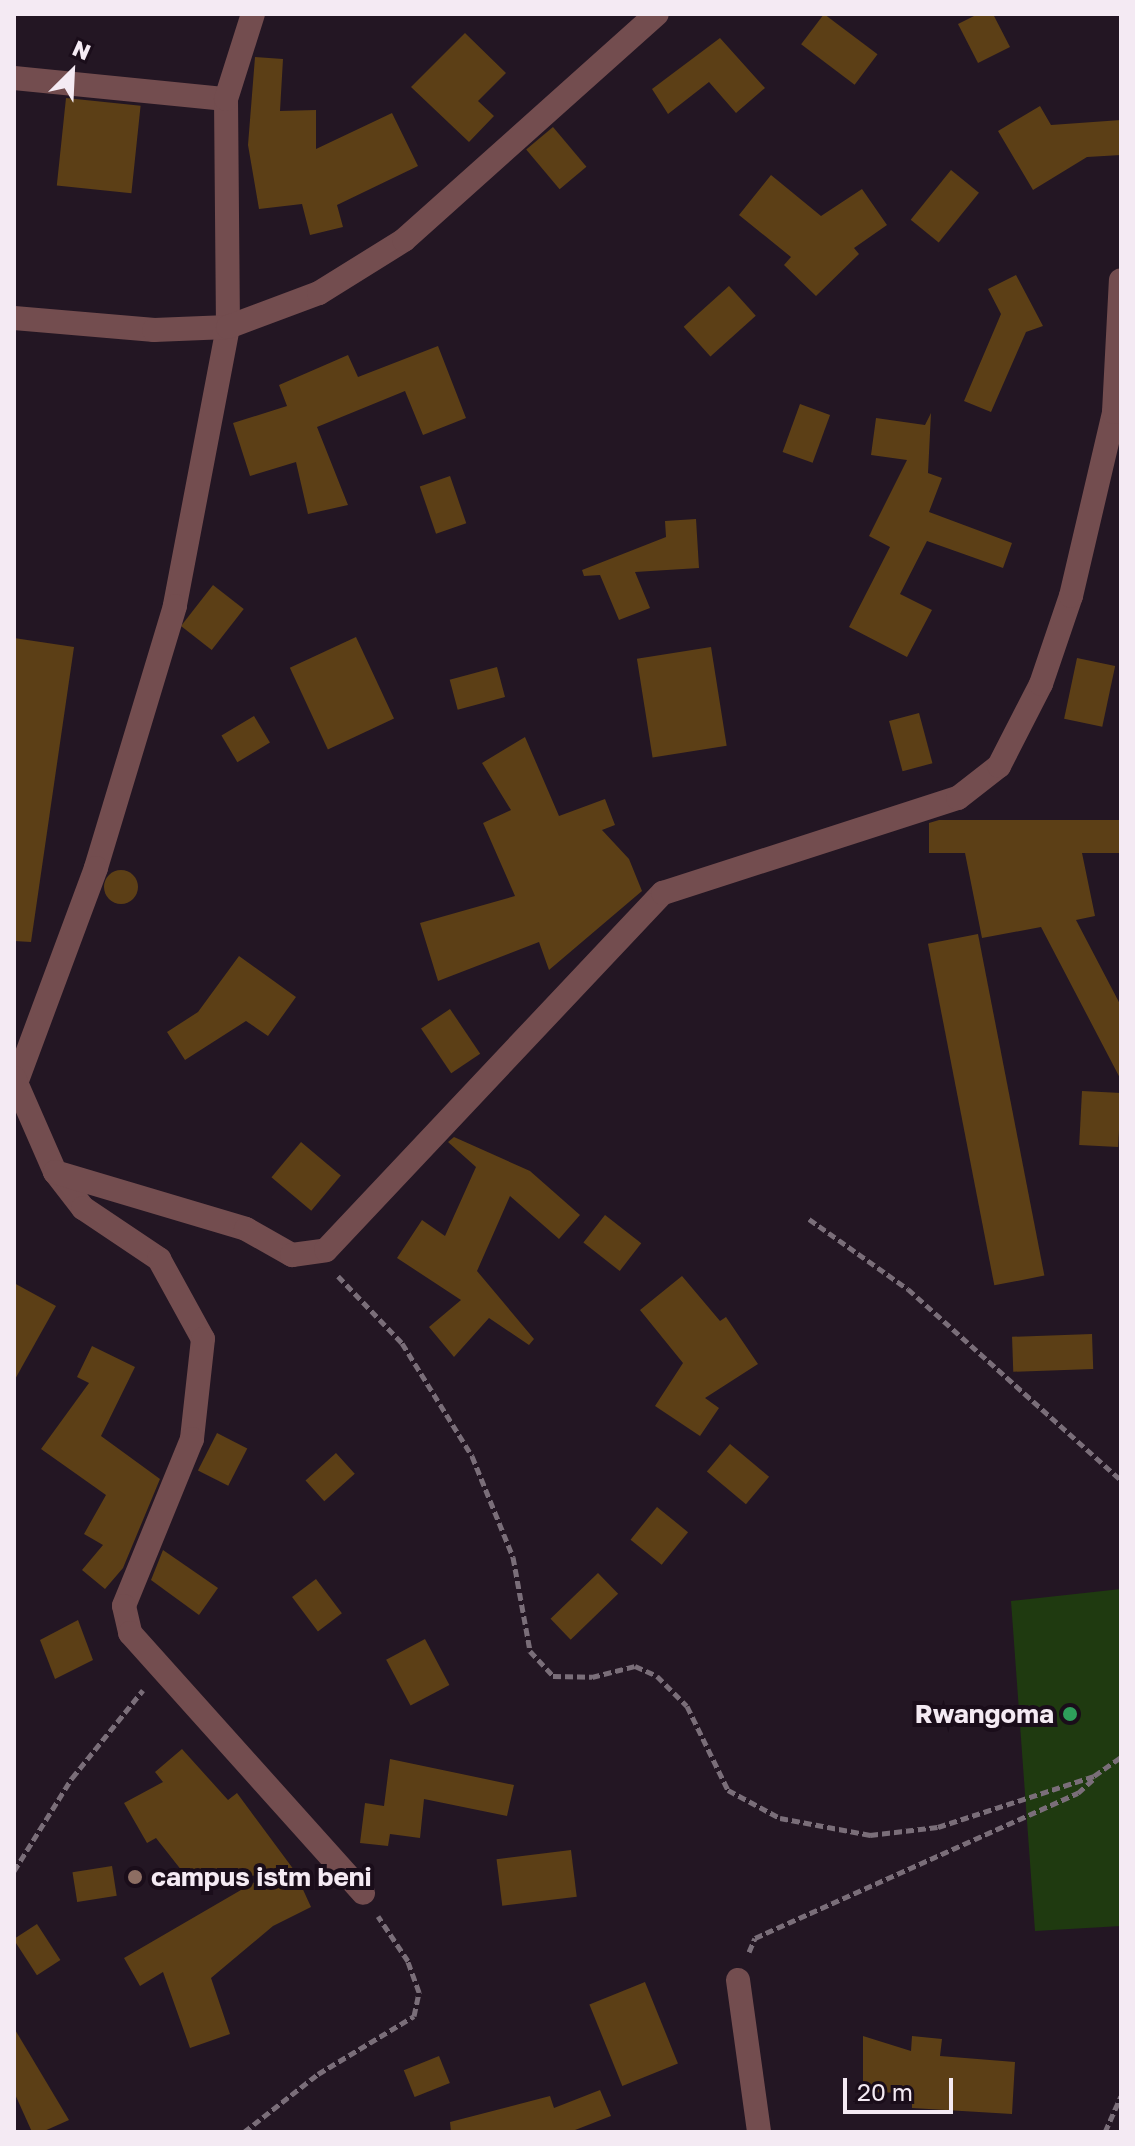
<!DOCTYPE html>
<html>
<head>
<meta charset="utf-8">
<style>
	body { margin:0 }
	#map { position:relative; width:1135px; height:2146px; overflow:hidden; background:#231623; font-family:"Golos Text",sans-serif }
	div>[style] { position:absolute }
	.green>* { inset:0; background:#1f3a10 }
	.building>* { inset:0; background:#5c3f16; transform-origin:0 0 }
	.round { border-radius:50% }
	.path>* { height:5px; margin-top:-2.5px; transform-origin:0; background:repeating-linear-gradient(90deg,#7a6e79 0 8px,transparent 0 12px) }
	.minor>* { height:24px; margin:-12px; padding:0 12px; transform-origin:12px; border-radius:12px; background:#734d4f }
	.dots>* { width:22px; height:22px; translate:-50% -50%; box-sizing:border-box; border:4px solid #1a0d1a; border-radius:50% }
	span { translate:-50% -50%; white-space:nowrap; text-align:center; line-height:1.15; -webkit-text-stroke:8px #1a0d1a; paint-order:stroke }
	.poi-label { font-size:26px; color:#f4eaf3; font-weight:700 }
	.right { translate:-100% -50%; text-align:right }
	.left { translate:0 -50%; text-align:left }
	.frame { position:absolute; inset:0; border:16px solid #f4eaf3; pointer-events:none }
	.north { position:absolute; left:32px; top:32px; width:80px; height:80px; -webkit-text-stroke:6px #1a0d1a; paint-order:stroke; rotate:24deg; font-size:22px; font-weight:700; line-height:32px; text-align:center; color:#f4eaf3 }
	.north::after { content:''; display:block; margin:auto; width:28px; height:36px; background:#f4eaf3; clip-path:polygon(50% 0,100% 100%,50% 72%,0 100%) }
	.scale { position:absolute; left:843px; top:2078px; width:110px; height:36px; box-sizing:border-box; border:4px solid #f4eaf3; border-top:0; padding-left:10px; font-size:24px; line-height:28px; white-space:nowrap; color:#f4eaf3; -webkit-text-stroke:6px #1a0d1a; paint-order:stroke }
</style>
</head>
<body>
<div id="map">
	<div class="green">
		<div style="clip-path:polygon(1121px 1589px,1121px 1926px,1035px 1931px,1011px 1601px)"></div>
	</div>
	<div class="building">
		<div style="left:824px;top:14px;width:67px;height:38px;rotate:37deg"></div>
		<div style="clip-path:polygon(978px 14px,993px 14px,1010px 47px,978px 63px,958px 24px)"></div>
		<div style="clip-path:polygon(465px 33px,506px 73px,478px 101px,494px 116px,469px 142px,411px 87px)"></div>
		<div style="clip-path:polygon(720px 38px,765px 88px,736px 113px,709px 82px,668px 114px,652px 89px)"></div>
		<div style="clip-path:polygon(255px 57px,283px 59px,280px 111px,316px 110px,316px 149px,392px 113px,418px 166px,337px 205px,343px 227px,310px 235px,302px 204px,259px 209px,248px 145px)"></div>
		<div style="left:66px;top:98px;width:75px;height:88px;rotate:6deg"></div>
		<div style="clip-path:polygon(1040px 106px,1051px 125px,1121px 120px,1121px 155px,1087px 157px,1033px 190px,998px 131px)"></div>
		<div style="left:553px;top:127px;width:52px;height:35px;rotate:50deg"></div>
		<div style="left:951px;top:170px;width:36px;height:64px;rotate:39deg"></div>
		<div style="clip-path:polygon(771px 175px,821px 216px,862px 189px,887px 225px,854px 248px,859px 254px,816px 296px,784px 265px,791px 257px,739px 215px)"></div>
		<div style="clip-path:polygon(1016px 275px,1043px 326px,1026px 332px,991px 412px,964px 401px,1001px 314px,988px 289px)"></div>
		<div style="left:729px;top:286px;width:40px;height:61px;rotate:48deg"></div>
		<div style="clip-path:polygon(438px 346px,466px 418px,423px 435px,405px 391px,317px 427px,348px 505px,308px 514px,296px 462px,250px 476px,233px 423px,287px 406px,279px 385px,348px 355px,358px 377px)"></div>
		<div style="left:800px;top:404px;width:32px;height:51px;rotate:20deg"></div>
		<div style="clip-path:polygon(931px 413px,928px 473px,942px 478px,929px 512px,1012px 543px,1003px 568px,927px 541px,900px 594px,932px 610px,907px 657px,849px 627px,890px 547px,869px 536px,907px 460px,871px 455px,876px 418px,925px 425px)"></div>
		<div style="left:450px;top:476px;width:50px;height:32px;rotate:71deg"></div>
		<div style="clip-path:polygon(696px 519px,699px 568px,635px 572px,650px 608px,619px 620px,600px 575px,584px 576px,582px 570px,666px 537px,665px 521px)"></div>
		<div style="left:213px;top:585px;width:39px;height:52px;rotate:38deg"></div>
		<div style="left:356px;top:637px;width:90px;height:73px;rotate:65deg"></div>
		<div style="clip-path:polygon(14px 638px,74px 647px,31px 942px,14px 941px)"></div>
		<div style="left:711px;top:647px;width:100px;height:75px;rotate:81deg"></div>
		<div style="left:1077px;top:658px;width:39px;height:62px;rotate:12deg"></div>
		<div style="left:497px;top:667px;width:31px;height:49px;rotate:75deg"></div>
		<div style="left:919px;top:713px;width:52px;height:31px;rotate:75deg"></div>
		<div style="left:254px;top:716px;width:31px;height:38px;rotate:59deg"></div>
		<div style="clip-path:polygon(525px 737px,559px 816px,605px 799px,615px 825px,602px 830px,629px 859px,642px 891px,549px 970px,539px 942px,438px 981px,420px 923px,515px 896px,483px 823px,511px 810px,482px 763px)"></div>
		<div style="clip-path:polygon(939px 820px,1121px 820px,1121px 853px,1082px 853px,1095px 916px,1076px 920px,1121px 1006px,1121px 1080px,1041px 927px,982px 938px,965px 853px,929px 853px,929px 823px)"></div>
		<div class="round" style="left:104px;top:870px;width:34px;height:34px"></div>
		<div style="left:978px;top:934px;width:348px;height:51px;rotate:79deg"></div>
		<div style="clip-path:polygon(239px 956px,296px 997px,268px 1036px,246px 1021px,185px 1060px,167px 1032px,198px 1012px)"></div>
		<div style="left:450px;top:1009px;width:54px;height:35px;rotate:56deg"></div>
		<div style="left:1082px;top:1091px;width:39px;height:54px;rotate:3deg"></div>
		<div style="clip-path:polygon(454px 1137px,530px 1171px,580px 1215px,559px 1239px,510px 1196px,477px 1271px,534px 1339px,529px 1345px,489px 1318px,454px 1357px,429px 1327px,461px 1300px,397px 1258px,422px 1220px,445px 1236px,476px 1167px,448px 1142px)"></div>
		<div style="left:301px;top:1142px;width:52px;height:46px;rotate:40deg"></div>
		<div style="left:605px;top:1215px;width:46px;height:35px;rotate:38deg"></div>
		<div style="clip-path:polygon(682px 1276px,720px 1321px,726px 1317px,758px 1364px,705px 1398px,719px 1408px,700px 1436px,655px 1406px,683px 1363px,640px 1310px)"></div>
		<div style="clip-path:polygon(14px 1283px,56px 1306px,14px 1381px)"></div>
		<div style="left:1092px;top:1334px;width:35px;height:80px;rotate:88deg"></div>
		<div style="clip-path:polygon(92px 1346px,135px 1367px,101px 1436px,160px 1479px,123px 1568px,105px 1589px,82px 1570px,103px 1545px,84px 1534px,106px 1495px,41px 1449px,89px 1383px,77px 1377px)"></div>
		<div style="left:217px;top:1433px;width:34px;height:42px;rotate:27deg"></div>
		<div style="left:730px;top:1444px;width:51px;height:36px;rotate:40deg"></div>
		<div style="left:336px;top:1453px;width:28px;height:41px;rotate:48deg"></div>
		<div style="left:657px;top:1507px;width:40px;height:42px;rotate:39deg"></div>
		<div style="clip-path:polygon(163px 1550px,218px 1588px,199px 1615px,151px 1580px)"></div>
		<div style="left:598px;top:1573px;width:29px;height:66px;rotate:46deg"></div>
		<div style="left:316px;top:1579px;width:43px;height:30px;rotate:53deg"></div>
		<div style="clip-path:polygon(78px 1620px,93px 1660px,55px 1679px,40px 1640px)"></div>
		<div style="left:425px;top:1639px;width:52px;height:44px;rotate:62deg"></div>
		<div style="clip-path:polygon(182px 1749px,228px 1800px,237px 1793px,294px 1870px,311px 1907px,273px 1926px,211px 1978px,230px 2034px,190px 2048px,163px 1972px,140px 1986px,124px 1958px,270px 1873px,193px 1885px,156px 1838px,147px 1843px,124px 1803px,163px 1782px,155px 1772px)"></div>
		<div style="clip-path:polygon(390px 1759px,514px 1785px,507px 1816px,424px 1799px,420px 1838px,390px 1834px,388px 1846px,360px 1843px,365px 1803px,384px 1806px)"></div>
		<div style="left:571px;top:1850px;width:47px;height:75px;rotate:83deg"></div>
		<div style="left:112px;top:1866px;width:30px;height:40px;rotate:81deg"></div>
		<div style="left:37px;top:1924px;width:43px;height:28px;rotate:57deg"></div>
		<div style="left:645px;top:1982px;width:88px;height:60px;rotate:68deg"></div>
		<div style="clip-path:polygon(14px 2028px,69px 2120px,42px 2132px,32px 2132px,14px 2092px)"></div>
		<div style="clip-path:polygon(863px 2036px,911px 2051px,912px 2036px,942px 2039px,940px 2056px,1015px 2062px,1012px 2114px,912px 2108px,912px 2093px,863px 2092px)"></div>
		<div style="left:439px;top:2056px;width:29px;height:38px;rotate:68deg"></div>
		<div style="clip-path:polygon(600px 2090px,611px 2116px,570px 2132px,451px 2132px,450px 2122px,550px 2096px,554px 2108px)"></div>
	</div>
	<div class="path">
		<div style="left:809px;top:1219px;width:121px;rotate:35.3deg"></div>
		<div style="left:908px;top:1289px;width:286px;rotate:41.9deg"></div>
		<div style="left:338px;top:1276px;width:93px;rotate:46.3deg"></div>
		<div style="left:402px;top:1343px;width:133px;rotate:58.2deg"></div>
		<div style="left:472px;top:1456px;width:109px;rotate:67.9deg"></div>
		<div style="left:513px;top:1557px;width:96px;rotate:79.7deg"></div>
		<div style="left:530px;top:1651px;width:34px;rotate:47deg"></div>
		<div style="left:553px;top:1676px;width:39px;rotate:1deg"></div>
		<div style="left:592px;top:1677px;width:44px;rotate:-14.3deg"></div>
		<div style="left:635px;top:1666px;width:24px;rotate:24deg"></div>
		<div style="left:657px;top:1676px;width:42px;rotate:45deg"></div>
		<div style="left:687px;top:1706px;width:93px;rotate:64deg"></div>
		<div style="left:728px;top:1790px;width:59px;rotate:28.3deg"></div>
		<div style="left:780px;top:1818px;width:92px;rotate:10.7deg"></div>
		<div style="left:870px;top:1835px;width:68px;rotate:-6.7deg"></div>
		<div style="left:938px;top:1827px;width:164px;rotate:-18.1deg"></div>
		<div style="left:1094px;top:1776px;width:33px;rotate:-35deg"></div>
		<div style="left:14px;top:1871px;width:110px;rotate:-58.1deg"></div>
		<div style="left:72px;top:1778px;width:113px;rotate:-51.1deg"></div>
		<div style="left:749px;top:1952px;width:15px;rotate:-67deg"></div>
		<div style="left:755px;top:1938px;width:354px;rotate:-24.2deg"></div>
		<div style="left:1078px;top:1793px;width:24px;rotate:-42deg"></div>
		<div style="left:244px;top:2132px;width:94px;rotate:-38.1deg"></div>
		<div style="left:318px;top:2074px;width:112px;rotate:-31.1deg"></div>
		<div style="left:414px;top:2016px;width:25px;rotate:-78deg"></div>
		<div style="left:419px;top:1992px;width:33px;rotate:-110deg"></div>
		<div style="left:408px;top:1961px;width:54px;rotate:-123.7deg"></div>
		<div style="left:1105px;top:2132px;width:39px;rotate:-66deg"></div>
	</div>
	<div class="minor">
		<div style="left:14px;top:78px;width:213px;rotate:5.7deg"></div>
		<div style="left:226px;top:99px;width:228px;rotate:89.5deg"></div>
		<div style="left:228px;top:327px;width:284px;rotate:100.8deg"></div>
		<div style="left:175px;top:606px;width:274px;rotate:106.8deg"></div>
		<div style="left:96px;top:868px;width:226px;rotate:110.4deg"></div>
		<div style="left:226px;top:99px;width:89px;rotate:-72.4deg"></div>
		<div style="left:14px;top:318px;width:141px;rotate:4.9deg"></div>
		<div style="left:154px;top:330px;width:74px;rotate:-2.3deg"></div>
		<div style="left:228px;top:327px;width:97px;rotate:-20.5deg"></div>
		<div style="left:319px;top:293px;width:100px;rotate:-31.9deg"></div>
		<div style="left:404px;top:240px;width:339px;rotate:-41.8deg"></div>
		<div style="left:14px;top:1078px;width:103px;rotate:66.4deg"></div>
		<div style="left:55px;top:1172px;width:46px;rotate:52.1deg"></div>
		<div style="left:83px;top:1208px;width:92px;rotate:33.9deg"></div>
		<div style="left:159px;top:1259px;width:91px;rotate:61.2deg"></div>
		<div style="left:203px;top:1339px;width:101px;rotate:96.3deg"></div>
		<div style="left:192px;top:1439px;width:180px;rotate:112.2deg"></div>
		<div style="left:124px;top:1606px;width:28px;rotate:77deg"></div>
		<div style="left:130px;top:1633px;width:349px;rotate:48.1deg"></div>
		<div style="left:55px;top:1172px;width:199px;rotate:16.6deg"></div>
		<div style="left:246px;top:1229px;width:53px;rotate:29.5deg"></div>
		<div style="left:292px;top:1255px;width:34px;rotate:-8deg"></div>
		<div style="left:326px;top:1250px;width:491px;rotate:-46.7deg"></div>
		<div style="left:663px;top:893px;width:310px;rotate:-17.9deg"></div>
		<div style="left:958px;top:798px;width:52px;rotate:-38deg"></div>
		<div style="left:999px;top:766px;width:92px;rotate:-62.9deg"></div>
		<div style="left:1041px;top:684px;width:93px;rotate:-71.2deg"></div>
		<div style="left:1071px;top:596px;width:189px;rotate:-76.8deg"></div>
		<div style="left:1114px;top:412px;width:132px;rotate:-87deg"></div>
		<div style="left:738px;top:1980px;width:153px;rotate:82.1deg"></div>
	</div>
	<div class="dots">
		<div style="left:1070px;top:1714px;background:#2e9e5b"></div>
		<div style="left:135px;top:1877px;background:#8d6e63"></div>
	</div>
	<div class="poi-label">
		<span class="right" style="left:1054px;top:1714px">Rwangoma</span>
		<span class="left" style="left:151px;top:1877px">campus istm beni</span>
	</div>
	<div class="frame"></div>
	<div class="north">N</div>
	<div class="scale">20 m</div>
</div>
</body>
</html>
